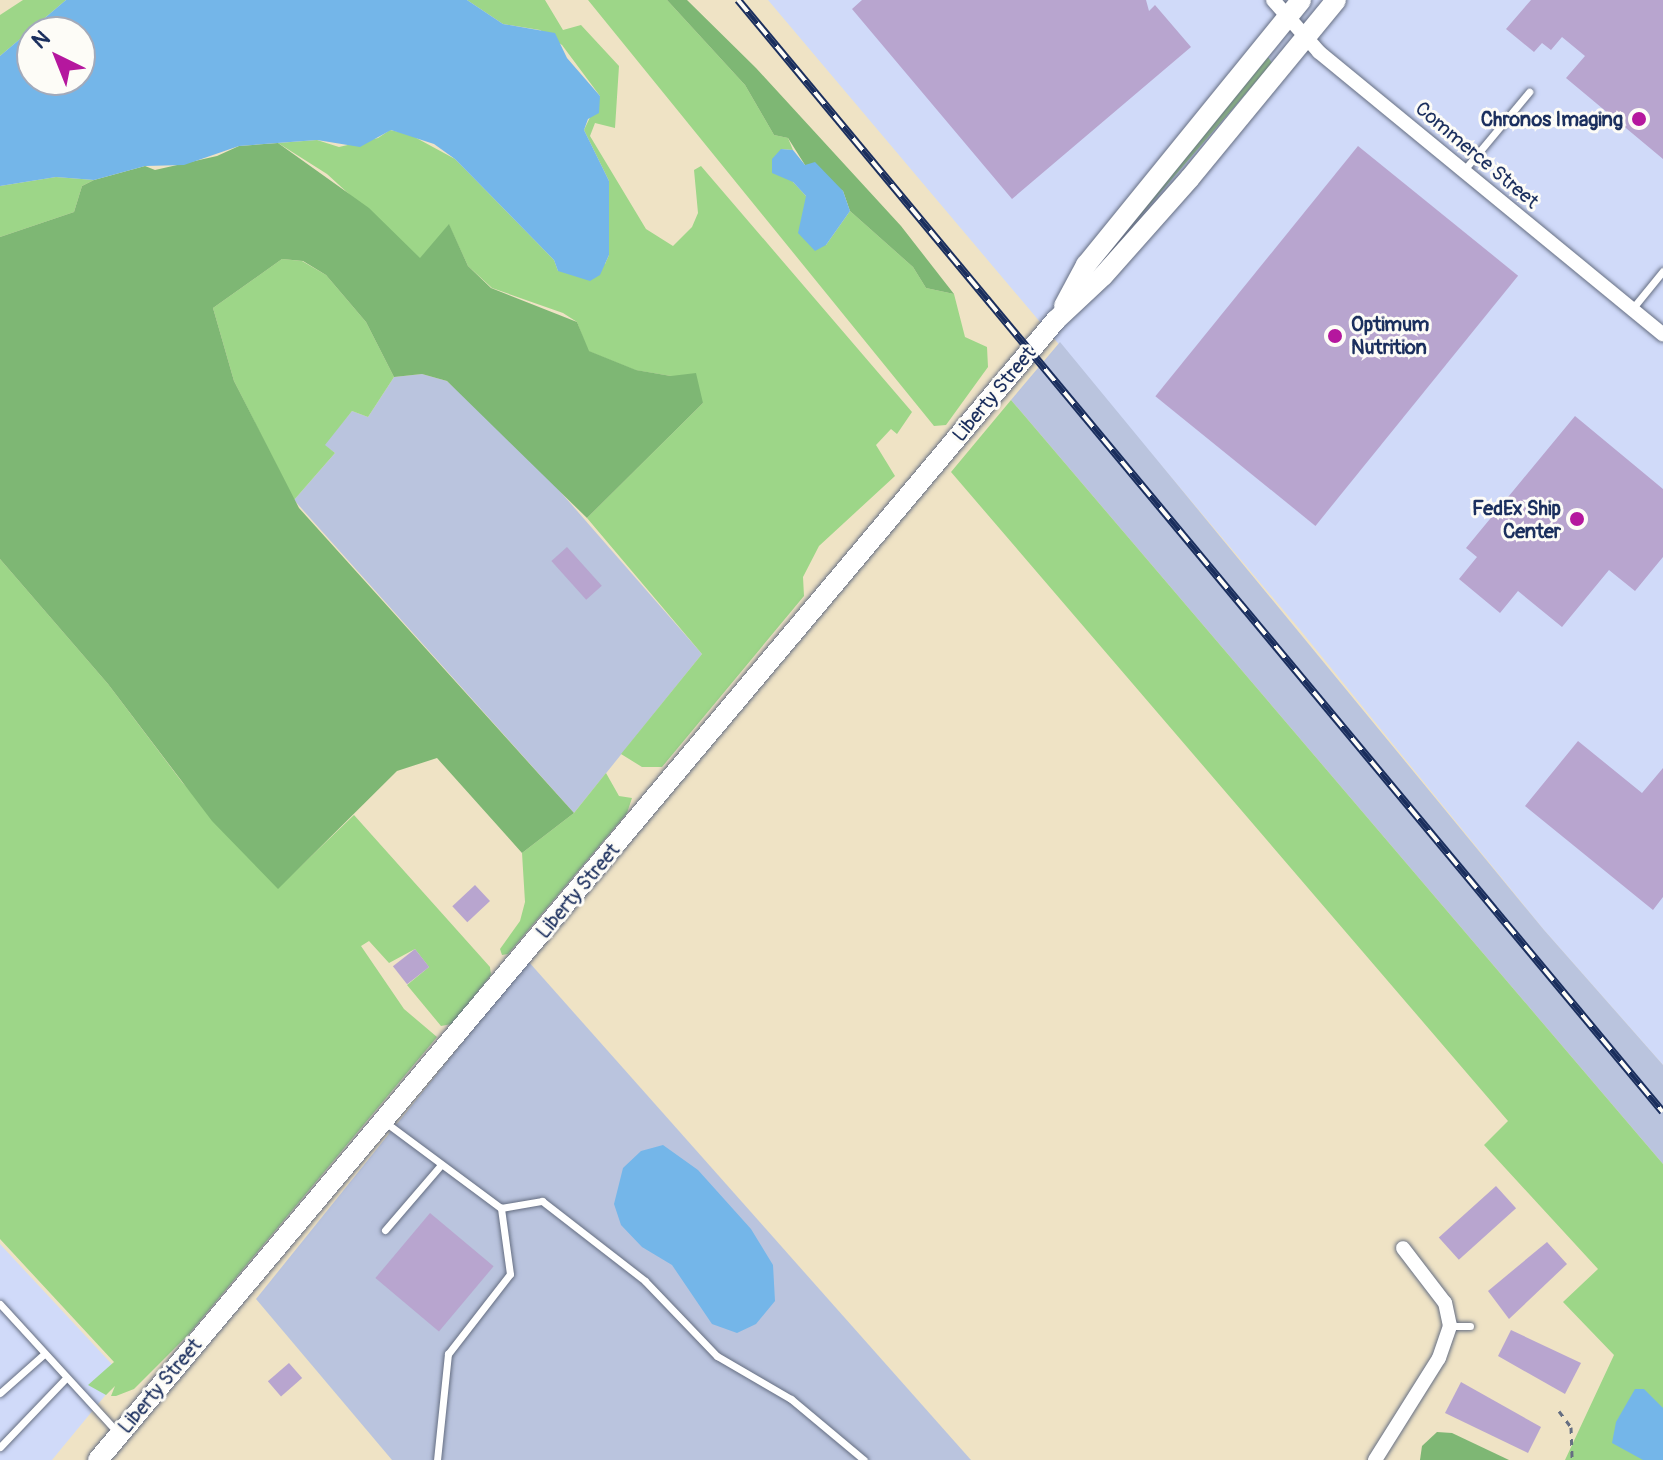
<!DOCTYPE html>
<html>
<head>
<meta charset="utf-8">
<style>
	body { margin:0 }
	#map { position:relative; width:1663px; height:1460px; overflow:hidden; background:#efe3c5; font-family:Pangolin,sans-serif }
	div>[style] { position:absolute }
	.built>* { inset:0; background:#d0daf9 }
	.industrial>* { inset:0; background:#bac4de }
	.green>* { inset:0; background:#9dd688 }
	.forest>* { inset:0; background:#7eb774 }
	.water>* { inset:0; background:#74b6e9 }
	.building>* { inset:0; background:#b8a5cf; transform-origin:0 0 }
	.path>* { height:3px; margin-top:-1.5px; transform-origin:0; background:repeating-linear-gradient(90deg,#656e82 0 6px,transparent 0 12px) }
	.roads { filter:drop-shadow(0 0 2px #656e82) drop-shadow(0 0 2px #656e82) }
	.lane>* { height:7px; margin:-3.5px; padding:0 3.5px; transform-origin:3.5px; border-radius:3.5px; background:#fff }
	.street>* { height:14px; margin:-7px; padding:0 7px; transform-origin:7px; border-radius:7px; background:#fff }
	.secondary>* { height:20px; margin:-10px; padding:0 10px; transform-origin:10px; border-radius:10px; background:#fff }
	.rail>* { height:8px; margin-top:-4px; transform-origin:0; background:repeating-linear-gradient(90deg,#fdfcf7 0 15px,#1b2f5e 0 30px); box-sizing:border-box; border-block:2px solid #1b2f5e }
	.dots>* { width:22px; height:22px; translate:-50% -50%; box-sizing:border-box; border:4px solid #fdfcf7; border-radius:50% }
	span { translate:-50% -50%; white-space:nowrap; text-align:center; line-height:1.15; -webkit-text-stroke:6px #fdfcf7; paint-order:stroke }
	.poi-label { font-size:20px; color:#1b2f5e; font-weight:700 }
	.right { translate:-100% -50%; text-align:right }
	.left { translate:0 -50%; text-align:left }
	.street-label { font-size:20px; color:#1b2f5e }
	.north { position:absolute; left:16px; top:16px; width:80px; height:80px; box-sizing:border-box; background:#fdfcf7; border:2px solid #a3aaba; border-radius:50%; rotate:317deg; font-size:22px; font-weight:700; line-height:32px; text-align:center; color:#1b2f5e }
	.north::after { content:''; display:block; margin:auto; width:28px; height:36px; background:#b5179e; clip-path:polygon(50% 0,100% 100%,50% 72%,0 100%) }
</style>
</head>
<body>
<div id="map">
	<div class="built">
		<div style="clip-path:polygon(768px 0,1663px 0,1663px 1065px,1544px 930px,1301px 631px)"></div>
		<div style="clip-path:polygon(0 1244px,122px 1375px,52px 1460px,0 1460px)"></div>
	</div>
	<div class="industrial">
		<div style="clip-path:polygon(1060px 342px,1544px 930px,1663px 1065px,1663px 1164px,1011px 400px)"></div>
		<div style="clip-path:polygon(422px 374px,447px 381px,530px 457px,702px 654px,574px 813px,294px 500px,335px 453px,324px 445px,352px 411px,368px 417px,394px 377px)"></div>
		<div style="clip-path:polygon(528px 961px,971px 1460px,392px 1460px,256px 1299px)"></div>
	</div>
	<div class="green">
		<div style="clip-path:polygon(23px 0,66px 0,0 56px,0 15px)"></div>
		<div style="clip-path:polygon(467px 0,545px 0,563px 30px,581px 25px,619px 66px,615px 128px,595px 123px,590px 136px,646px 229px,673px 246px,692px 227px,698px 213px,694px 170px,701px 166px,912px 412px,897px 434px,891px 429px,876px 445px,895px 476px,819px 546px,803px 577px,804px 596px,662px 767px,642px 767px,621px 754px,702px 654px,587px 518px,703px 403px,671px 376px,635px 370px,588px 351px,577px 322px,563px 313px,492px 288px,468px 266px,449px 225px,420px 259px,327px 174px,278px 143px,317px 140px,339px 147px,378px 138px,390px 130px,409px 134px,455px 159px,554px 260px,558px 271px,605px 264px,609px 255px,609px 181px,584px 130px,600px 96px,562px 45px,540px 30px,503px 24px)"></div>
		<div style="clip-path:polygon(588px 0,667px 0,745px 85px,774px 135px,788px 138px,793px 150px,781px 149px,793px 182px,806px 196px,826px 245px,850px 211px,913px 267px,926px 288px,954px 294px,965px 337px,987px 347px,988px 367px,946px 425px,934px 426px)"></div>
		<div style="clip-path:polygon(1268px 57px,1272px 63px,1090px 274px)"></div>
		<div style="clip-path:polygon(56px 177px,94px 180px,82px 186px,74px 212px,0 237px,0 186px)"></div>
		<div style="clip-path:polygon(282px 259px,302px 261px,326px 275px,366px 322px,394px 377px,368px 417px,352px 411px,325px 445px,335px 453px,294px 500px,234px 381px,213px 308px)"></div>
		<div style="clip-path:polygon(1011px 400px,1663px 1164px,1663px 1460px,1565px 1460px,1614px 1355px,1563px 1302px,1598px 1269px,1484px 1145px,1508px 1121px,951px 472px)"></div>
		<div style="clip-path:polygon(0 559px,108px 684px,182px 782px,278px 888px,354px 815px,490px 967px,491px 975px,452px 1024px,441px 1026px,407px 985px,429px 967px,415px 949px,389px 963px,369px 941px,361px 946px,404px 1009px,437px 1037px,188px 1335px,134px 1389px,116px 1396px,111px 1396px,115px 1386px,106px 1395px,88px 1385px,114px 1362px,0 1239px)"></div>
		<div style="clip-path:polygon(606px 773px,619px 796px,632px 798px,627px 813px,508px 954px,502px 955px,500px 949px,520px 921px,525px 902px,522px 853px,574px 813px)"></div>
	</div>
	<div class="forest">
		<div style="clip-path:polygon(667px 0,687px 0,756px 68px,901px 226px,954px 294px,926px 288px,913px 267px,850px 211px,843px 191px,805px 165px,788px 138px,774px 135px,745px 85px)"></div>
		<div style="clip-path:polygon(278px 143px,369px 208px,420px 258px,449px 224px,468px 266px,491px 288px,577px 322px,589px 351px,636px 370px,671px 376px,696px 373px,703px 403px,587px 518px,447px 381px,422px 374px,394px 377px,366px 322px,326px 275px,303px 261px,282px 259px,213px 308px,234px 381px,299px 508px,574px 813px,522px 853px,437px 758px,397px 771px,278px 889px,212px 821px,108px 684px,0 559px,0 237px,74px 212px,82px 186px,94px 180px,145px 166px,155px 170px,217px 156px,239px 146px)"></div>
		<div style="clip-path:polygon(1437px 1432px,1452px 1433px,1509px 1460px,1420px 1460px,1422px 1446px)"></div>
	</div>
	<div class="water">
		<div style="clip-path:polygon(evenodd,66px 0,467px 0,503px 24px,555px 33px,567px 58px,600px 96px,599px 113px,588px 119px,584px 130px,609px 181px,609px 255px,600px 275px,590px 281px,558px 271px,554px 260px,455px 159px,434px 144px,391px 130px,360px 147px,317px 140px,239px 146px,184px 165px,145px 166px,94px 180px,56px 177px,0 186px,0 56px,66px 0,32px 32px,80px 32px,80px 80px,32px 80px,32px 32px)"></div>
		<div style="clip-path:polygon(781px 149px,793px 150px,805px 165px,815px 162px,843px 191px,850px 211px,826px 245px,815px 251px,798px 233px,806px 196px,793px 182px,772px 173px,772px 159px)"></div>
		<div style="clip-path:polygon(663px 1145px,698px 1170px,751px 1229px,773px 1265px,775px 1301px,756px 1324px,737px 1333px,712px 1324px,672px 1265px,642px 1247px,621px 1225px,614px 1204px,623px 1168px,641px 1151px)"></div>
		<div style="clip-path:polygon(1635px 1389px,1644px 1389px,1663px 1408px,1663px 1460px,1643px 1460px,1612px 1443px,1616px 1422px)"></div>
	</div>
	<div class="building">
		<div style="clip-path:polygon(862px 0,1146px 0,1149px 11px,1155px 5px,1191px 47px,1012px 199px,852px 9px)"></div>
		<div style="clip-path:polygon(1531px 0,1663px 0,1663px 159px,1566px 78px,1585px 56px,1562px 37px,1551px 50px,1542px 43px,1534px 52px,1506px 29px)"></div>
		<div style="left:1358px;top:146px;width:206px;height:322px;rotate:39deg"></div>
		<div style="clip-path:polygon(1575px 416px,1663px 489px,1663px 557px,1635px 591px,1609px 570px,1562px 627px,1518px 591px,1500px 613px,1459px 579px,1477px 557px,1466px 548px)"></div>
		<div style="left:567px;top:547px;width:52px;height:21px;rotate:48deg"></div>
		<div style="clip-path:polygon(1578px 741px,1642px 793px,1663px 768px,1663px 897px,1653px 910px,1525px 806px)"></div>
		<div style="left:475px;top:885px;width:22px;height:31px;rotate:47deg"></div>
		<div style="left:415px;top:949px;width:23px;height:28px;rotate:52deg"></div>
		<div style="left:1496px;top:1186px;width:30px;height:77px;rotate:48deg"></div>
		<div style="left:430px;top:1213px;width:83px;height:85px;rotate:40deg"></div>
		<div style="clip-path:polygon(1547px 1242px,1567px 1264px,1509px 1319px,1488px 1291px)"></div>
		<div style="clip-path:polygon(1511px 1330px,1581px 1363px,1565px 1394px,1498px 1356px)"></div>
		<div style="left:289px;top:1363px;width:20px;height:28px;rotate:49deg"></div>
		<div style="clip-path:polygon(1461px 1382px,1541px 1427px,1528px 1453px,1445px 1413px)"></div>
	</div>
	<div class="path">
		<div style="left:1559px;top:1411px;width:20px;rotate:53deg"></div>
		<div style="left:1571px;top:1427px;width:33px;rotate:88deg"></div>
	</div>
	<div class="roads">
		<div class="lane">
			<div style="left:1464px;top:170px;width:102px;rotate:-50.2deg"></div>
			<div style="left:1632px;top:309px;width:49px;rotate:-50.8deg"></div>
			<div style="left:385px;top:1122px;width:144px;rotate:36.6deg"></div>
			<div style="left:501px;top:1208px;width:42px;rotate:-9.7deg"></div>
			<div style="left:542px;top:1201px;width:130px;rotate:37.8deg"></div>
			<div style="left:645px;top:1281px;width:104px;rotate:46.2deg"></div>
			<div style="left:717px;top:1356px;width:86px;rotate:30.2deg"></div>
			<div style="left:791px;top:1399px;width:95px;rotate:39.9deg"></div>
			<div style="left:385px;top:1230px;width:84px;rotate:-49.3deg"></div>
			<div style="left:0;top:1304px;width:175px;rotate:47.5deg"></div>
			<div style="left:1450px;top:1326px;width:20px"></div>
			<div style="left:0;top:1393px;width:59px;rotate:-41.6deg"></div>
			<div style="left:0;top:1447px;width:95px;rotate:-46.3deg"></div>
			<div style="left:437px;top:1460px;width:107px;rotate:-84.1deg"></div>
			<div style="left:448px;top:1354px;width:101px;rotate:-52.2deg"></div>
			<div style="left:510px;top:1274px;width:67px;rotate:-97.8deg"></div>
		</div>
		<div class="street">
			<div style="left:1273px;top:0;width:69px;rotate:48.5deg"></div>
			<div style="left:1319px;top:52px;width:445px;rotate:39.4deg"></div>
			<div style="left:1375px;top:1460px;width:120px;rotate:-57.9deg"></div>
			<div style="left:1439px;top:1358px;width:34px;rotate:-71deg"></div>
			<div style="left:1450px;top:1326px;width:24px;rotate:-102deg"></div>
			<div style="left:1445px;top:1303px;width:69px;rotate:-127.4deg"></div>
		</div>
		<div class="secondary">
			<div style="left:1064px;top:306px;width:47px;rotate:-61.8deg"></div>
			<div style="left:1086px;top:265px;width:341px;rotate:-50.9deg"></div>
			<div style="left:98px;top:1460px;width:1489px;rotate:-49.96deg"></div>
			<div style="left:1056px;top:320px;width:64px;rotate:-43.1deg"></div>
			<div style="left:1103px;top:276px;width:131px;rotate:-48.4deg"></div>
			<div style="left:1190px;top:178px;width:230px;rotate:-50.6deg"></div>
		</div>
	</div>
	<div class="rail">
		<div style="left:738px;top:0;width:1446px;rotate:50.25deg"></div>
	</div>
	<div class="dots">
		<div style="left:1639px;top:119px;background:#b5179e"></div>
		<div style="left:1335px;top:336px;background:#b5179e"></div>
		<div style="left:1577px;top:519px;background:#b5179e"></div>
	</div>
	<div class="poi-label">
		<span class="right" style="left:1623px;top:119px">Chronos Imaging</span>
		<span class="left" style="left:1351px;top:336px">Optimum<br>Nutrition</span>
		<span class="right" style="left:1561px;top:520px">FedEx Ship<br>Center</span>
	</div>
	<div class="street-label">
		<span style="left:1477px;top:155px;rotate:40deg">Commerce Street</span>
		<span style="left:994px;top:394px;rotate:-50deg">Liberty Street</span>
		<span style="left:578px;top:891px;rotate:-50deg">Liberty Street</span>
		<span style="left:160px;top:1386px;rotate:-50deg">Liberty Street</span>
	</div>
	<div class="north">N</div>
</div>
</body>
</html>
